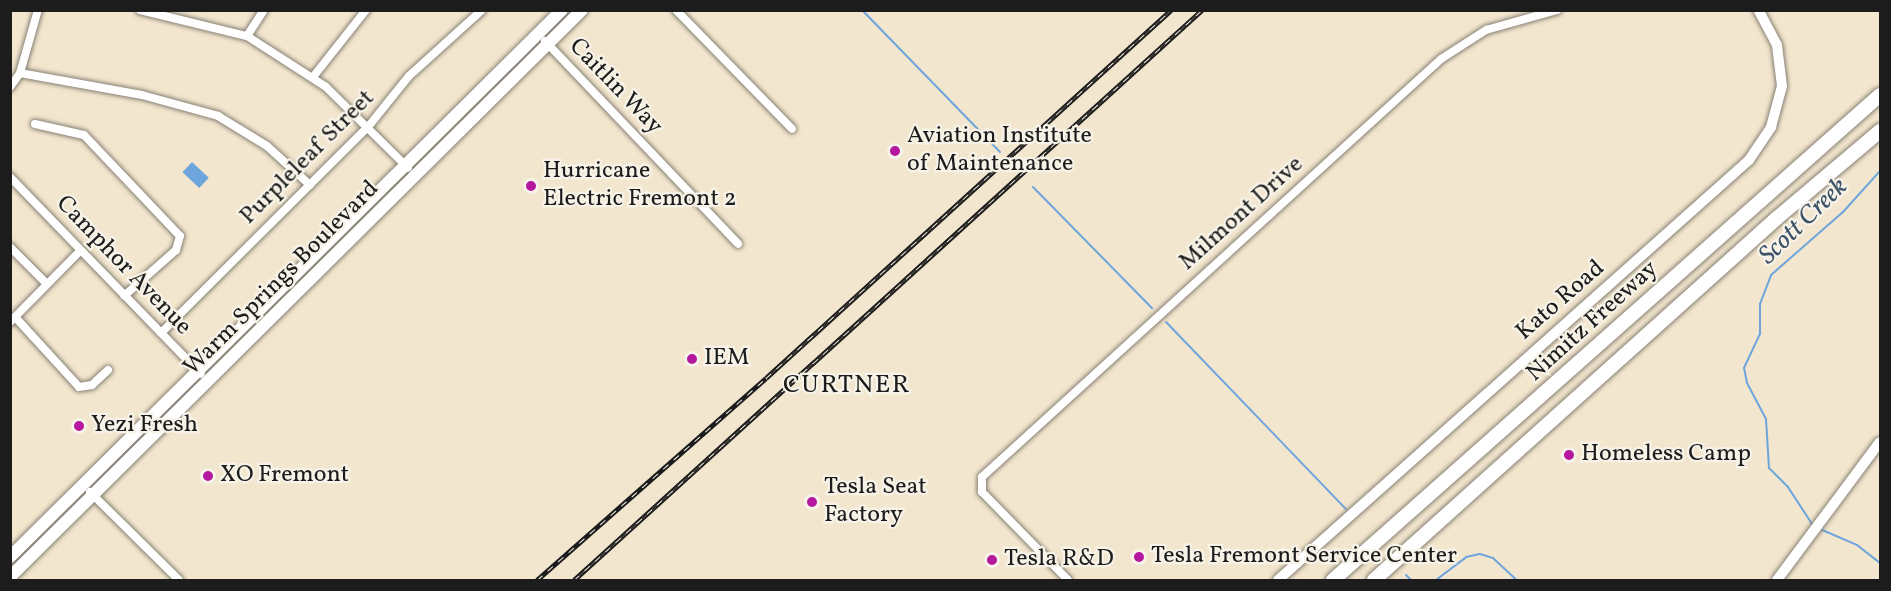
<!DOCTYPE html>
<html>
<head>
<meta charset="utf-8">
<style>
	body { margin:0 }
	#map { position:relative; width:1891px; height:591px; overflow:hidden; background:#f3e6ce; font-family:Vollkorn,serif }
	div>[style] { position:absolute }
	.water>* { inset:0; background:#6da5dc; transform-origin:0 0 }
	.stream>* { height:2px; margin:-1px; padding:0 1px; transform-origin:1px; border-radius:1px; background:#6da5dc }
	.roads { filter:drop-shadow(0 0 2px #888175) drop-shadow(0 0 2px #888175) }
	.street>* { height:8px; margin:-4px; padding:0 4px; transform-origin:4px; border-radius:4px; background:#fff }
	.secondary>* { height:10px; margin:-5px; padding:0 5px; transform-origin:5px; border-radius:5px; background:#fff }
	.primary>* { height:12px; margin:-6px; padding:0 6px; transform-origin:6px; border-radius:6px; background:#fff }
	.highway>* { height:14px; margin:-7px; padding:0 7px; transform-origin:7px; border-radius:7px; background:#fff }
	.rail>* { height:4.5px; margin-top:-2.25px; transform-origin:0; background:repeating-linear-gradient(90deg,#f7f3e8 0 7px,#1c1c1c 0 14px); box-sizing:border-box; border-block:2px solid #1c1c1c }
	.dots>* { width:16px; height:16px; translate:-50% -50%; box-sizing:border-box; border:3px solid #f7f3e8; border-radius:50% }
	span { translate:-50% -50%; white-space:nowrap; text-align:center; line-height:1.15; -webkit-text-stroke:4.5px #f7f3e8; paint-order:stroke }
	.street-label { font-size:24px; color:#1c1c1c }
	.poi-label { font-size:24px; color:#1c1c1c }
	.left { translate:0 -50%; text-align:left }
	.water-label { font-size:26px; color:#3c5369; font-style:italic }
	.neighbourhood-label { font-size:26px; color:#1c1c1c; letter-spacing:1.5px }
	.frame { position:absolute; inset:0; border:12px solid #1c1c1c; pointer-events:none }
</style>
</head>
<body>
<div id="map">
	<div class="water">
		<div style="left:192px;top:162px;width:23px;height:14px;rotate:43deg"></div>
	</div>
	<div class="stream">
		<div style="left:862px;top:10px;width:198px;rotate:45.8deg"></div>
		<div style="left:1033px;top:187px;width:170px;rotate:45.5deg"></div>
		<div style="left:1166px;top:322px;width:260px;rotate:46.1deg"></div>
		<div style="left:1812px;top:524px;width:44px;rotate:-123deg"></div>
		<div style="left:1788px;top:487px;width:27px;rotate:-135deg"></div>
		<div style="left:1769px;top:468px;width:49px;rotate:-93.5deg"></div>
		<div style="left:1766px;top:419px;width:41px;rotate:-117.8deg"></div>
		<div style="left:1747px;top:383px;width:15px;rotate:-101deg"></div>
		<div style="left:1744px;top:368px;width:38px;rotate:-65deg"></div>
		<div style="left:1760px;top:334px;width:30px;rotate:-90deg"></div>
		<div style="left:1760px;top:304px;width:31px;rotate:-69deg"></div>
		<div style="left:1771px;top:275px;width:96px;rotate:-41.2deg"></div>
		<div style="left:1843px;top:212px;width:55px;rotate:-47.9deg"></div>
		<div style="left:1820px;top:529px;width:40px;rotate:23.4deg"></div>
		<div style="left:1857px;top:545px;width:29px;rotate:38deg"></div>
		<div style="left:1406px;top:575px;width:7px;rotate:45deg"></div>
		<div style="left:1436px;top:580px;width:38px;rotate:-37deg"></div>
		<div style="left:1466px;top:557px;width:14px;rotate:-12deg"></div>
		<div style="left:1480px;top:554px;width:14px;rotate:17deg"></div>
		<div style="left:1493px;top:558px;width:33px;rotate:43deg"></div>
	</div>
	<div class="roads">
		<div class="street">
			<div style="left:140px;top:10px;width:110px;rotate:13.7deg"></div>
			<div style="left:247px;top:36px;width:94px;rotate:32.8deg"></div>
			<div style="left:326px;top:87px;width:115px;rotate:44.6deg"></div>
			<div style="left:676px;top:10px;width:166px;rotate:45.7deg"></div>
			<div style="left:247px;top:36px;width:31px;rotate:-57deg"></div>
			<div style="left:545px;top:41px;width:280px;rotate:46.4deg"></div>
			<div style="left:20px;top:73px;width:124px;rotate:10.2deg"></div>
			<div style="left:142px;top:95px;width:79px;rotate:15.4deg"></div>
			<div style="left:218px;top:116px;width:57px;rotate:31.5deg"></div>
			<div style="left:267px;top:146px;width:58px;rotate:42.2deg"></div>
			<div style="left:313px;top:77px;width:85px;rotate:-51.7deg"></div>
			<div style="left:10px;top:87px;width:17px;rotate:-54deg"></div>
			<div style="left:20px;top:73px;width:66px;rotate:-74.1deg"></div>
			<div style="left:35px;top:124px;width:50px;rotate:12.7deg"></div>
			<div style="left:84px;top:135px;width:139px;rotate:46.5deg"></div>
			<div style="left:180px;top:236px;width:15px;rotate:106deg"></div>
			<div style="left:176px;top:250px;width:69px;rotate:138.5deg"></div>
			<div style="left:10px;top:177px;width:274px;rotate:45.9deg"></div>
			<div style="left:10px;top:247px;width:51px;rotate:45deg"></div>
			<div style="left:16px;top:318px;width:93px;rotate:47.6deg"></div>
			<div style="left:79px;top:387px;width:13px;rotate:-9deg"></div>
			<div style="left:92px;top:385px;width:22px;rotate:-43deg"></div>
			<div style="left:10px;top:322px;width:100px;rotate:-45.4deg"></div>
			<div style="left:161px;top:333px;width:292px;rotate:-44.9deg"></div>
			<div style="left:368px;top:127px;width:65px;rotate:-51.2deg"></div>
			<div style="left:409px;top:76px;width:98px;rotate:-42.1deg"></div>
			<div style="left:90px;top:492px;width:125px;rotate:44.7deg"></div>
			<div style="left:1068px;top:580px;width:123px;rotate:-134.3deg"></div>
			<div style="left:982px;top:492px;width:15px;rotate:-90deg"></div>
			<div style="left:982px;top:477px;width:621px;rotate:-42.32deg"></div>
			<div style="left:1441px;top:59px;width:54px;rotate:-32.8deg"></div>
			<div style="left:1486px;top:30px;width:74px;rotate:-15.7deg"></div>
		</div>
		<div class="secondary">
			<div style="left:1278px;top:580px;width:631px;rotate:-41.72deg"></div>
			<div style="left:1749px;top:160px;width:40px;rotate:-56deg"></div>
			<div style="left:1771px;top:127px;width:42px;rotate:-75deg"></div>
			<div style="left:1782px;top:86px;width:41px;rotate:-97deg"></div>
			<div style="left:1777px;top:45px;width:40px;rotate:-118deg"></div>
			<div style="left:1777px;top:580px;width:172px;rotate:-53.3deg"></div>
		</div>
		<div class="primary">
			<div style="left:10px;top:557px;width:777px;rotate:-44.74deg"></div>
			<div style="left:10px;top:577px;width:805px;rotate:-44.75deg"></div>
		</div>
		<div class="highway">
			<div style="left:1333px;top:580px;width:731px;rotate:-41.56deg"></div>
			<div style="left:1374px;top:580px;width:542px;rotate:-41.93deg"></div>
			<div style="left:1777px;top:218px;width:135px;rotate:-40.2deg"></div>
		</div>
	</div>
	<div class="rail">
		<div style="left:537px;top:580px;width:305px;rotate:-41.4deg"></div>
		<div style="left:766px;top:378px;width:547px;rotate:-42.26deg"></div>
		<div style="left:574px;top:580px;width:848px;rotate:-42.23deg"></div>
	</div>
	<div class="dots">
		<div style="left:895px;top:151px;background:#b5179e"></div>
		<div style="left:531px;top:186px;background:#b5179e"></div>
		<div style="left:692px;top:359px;background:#b5179e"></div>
		<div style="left:79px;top:426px;background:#b5179e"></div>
		<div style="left:1569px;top:455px;background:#b5179e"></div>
		<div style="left:208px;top:476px;background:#b5179e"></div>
		<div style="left:812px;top:502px;background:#b5179e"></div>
		<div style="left:1139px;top:557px;background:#b5179e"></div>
		<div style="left:992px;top:560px;background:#b5179e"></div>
	</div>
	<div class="street-label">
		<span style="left:615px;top:87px;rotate:46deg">Caitlin Way</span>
		<span style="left:308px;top:158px;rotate:-45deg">Purpleleaf Street</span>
		<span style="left:1242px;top:214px;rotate:-42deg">Milmont Drive</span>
		<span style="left:123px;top:266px;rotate:46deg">Camphor Avenue</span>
		<span style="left:282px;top:279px;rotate:-45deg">Warm Springs Boulevard</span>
		<span style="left:1561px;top:301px;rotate:-41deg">Kato Road</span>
		<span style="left:1593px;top:322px;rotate:-42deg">Nimitz Freeway</span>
	</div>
	<div class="poi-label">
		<span class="left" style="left:907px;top:151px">Aviation Institute<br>of Maintenance</span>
		<span class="left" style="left:543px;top:186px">Hurricane<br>Electric Fremont 2</span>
		<span class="left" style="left:704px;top:359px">IEM</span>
		<span class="left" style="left:91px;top:426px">Yezi Fresh</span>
		<span class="left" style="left:1581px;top:455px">Homeless Camp</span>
		<span class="left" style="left:220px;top:476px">XO Fremont</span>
		<span class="left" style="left:824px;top:502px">Tesla Seat<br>Factory</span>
		<span class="left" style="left:1151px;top:557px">Tesla Fremont Service Center</span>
		<span class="left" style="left:1004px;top:560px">Tesla R&amp;D</span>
	</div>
	<div class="water-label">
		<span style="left:1804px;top:222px;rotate:-44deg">Scott Creek</span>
	</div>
	<div class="neighbourhood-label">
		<span style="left:847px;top:386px">CURTNER</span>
	</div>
	<div class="frame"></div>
</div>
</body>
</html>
